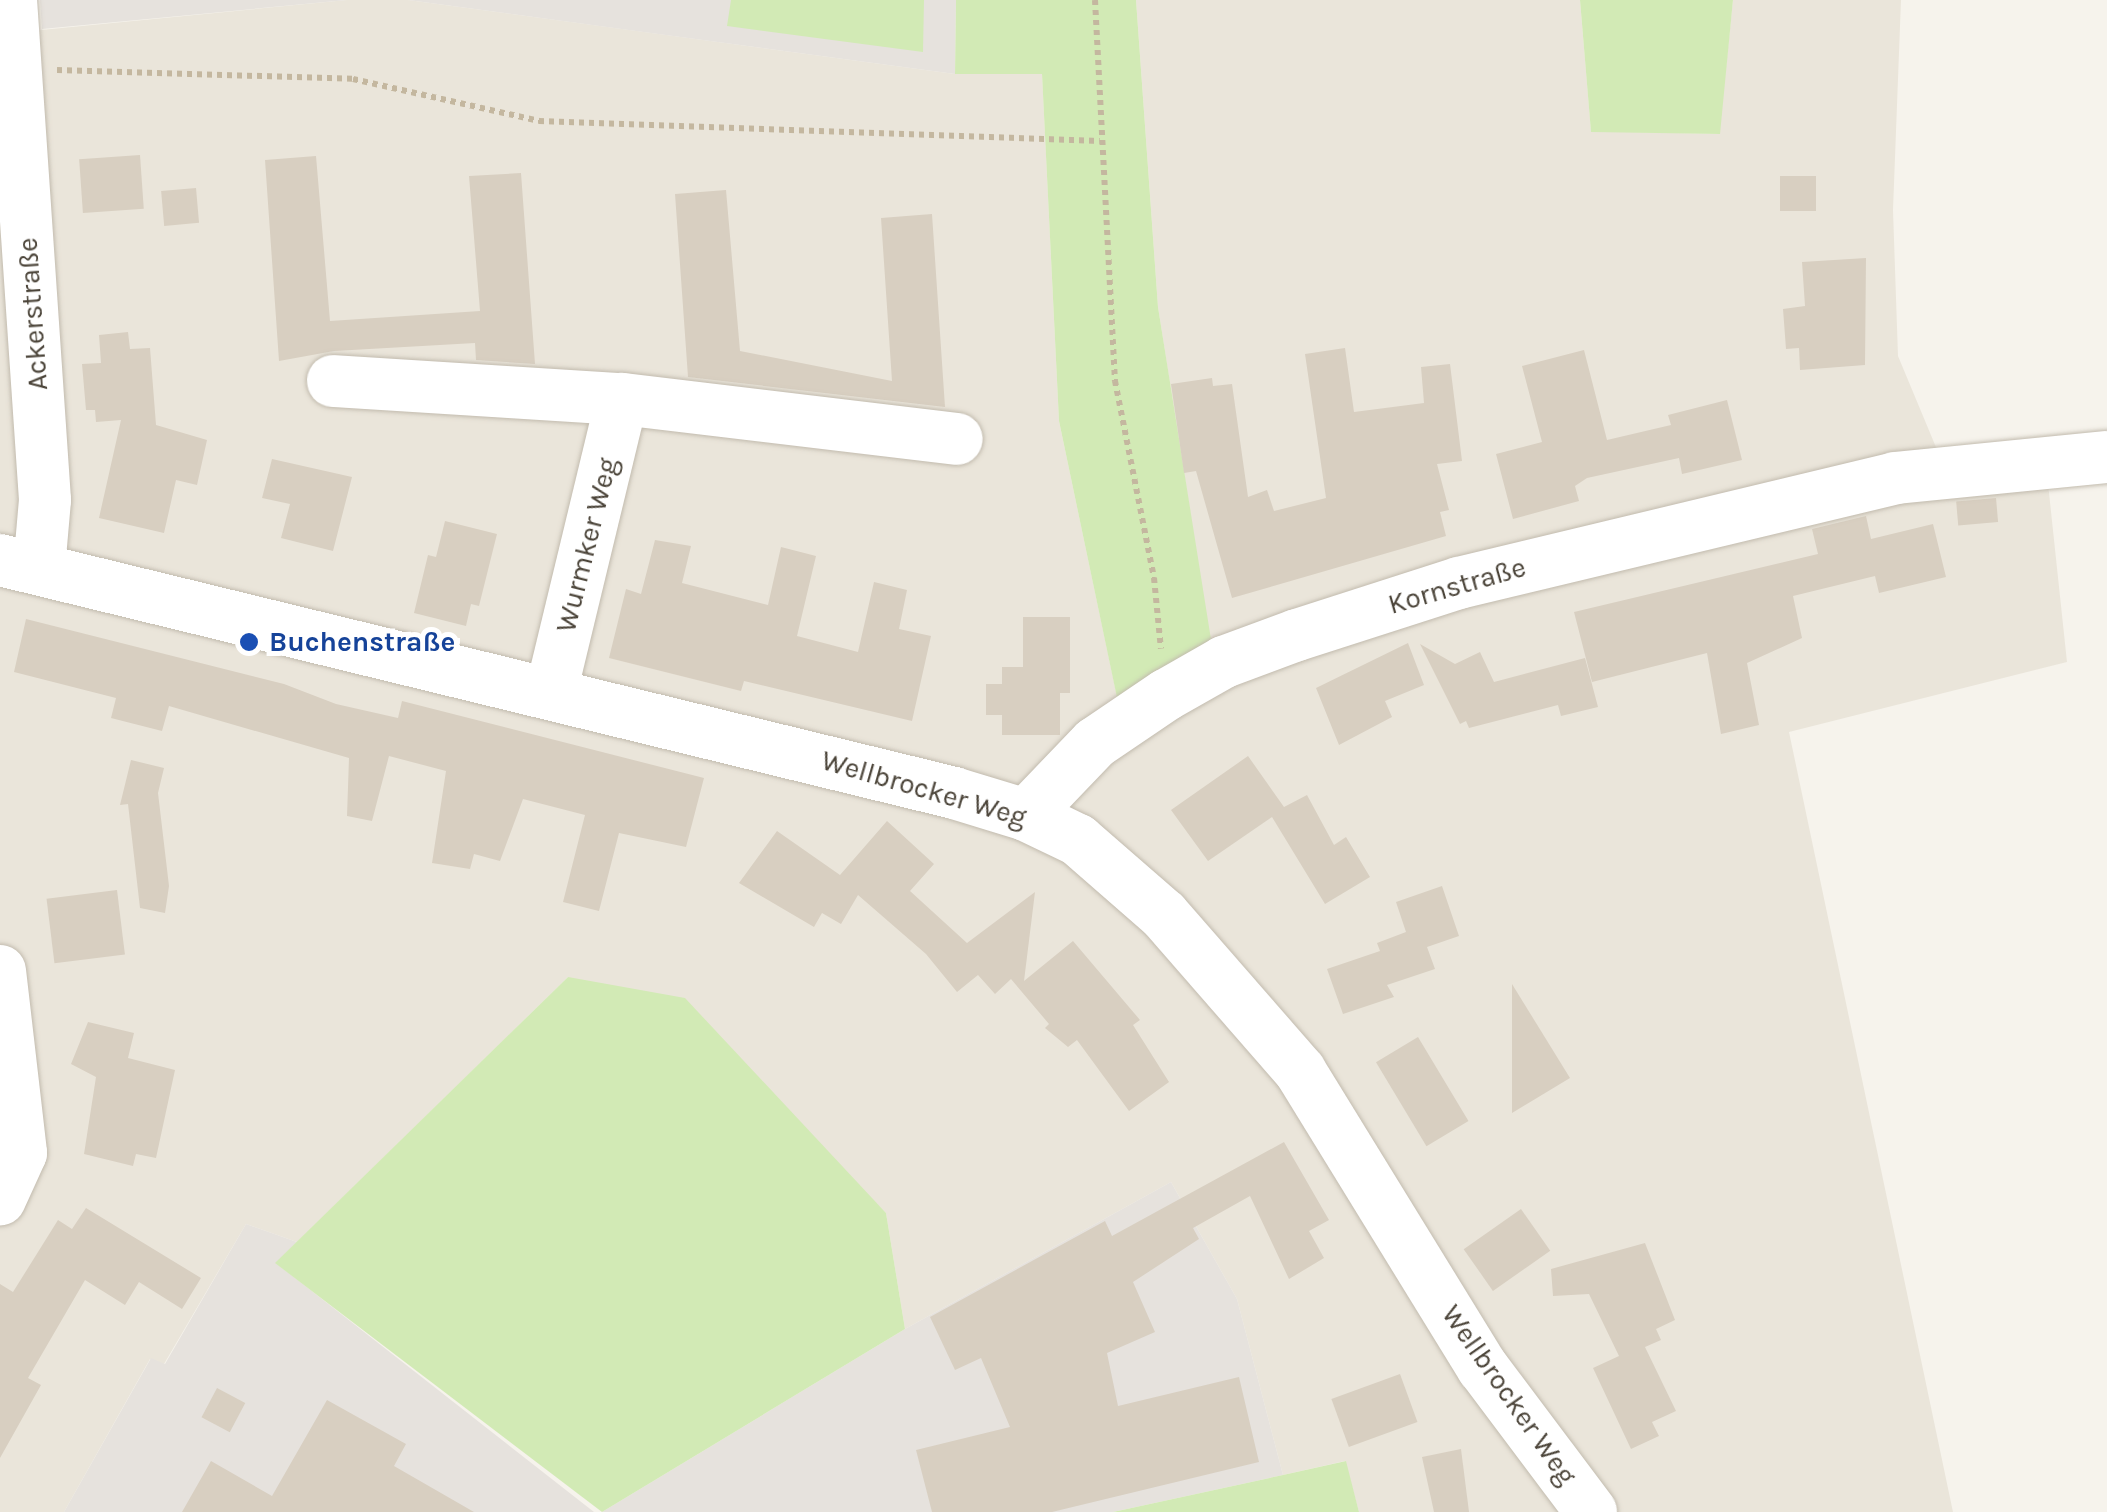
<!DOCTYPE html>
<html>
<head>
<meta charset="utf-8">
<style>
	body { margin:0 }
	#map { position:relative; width:2107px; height:1512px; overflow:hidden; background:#f6f3ec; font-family:Karla,sans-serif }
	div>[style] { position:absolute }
	.residential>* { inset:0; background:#eae5da }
	.industrial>* { inset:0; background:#e6e2dd }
	.green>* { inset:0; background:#d2eab5 }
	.building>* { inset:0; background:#d8cfc1; transform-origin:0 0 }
	.path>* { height:6px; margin-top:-3px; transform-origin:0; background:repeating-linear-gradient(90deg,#c4b79f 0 5px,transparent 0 10px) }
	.roads { filter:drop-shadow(0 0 2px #c2bbae) drop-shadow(0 0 2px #c2bbae) }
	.minor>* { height:52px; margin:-26px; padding:0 26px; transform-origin:26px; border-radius:26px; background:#fff }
	.dots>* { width:28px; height:28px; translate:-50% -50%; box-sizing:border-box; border:5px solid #fff; border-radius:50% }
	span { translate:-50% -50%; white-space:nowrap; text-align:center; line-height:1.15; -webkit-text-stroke:10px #fff; paint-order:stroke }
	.street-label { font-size:28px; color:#4b4439 }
	.transit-label { font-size:28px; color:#164399; font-weight:700 }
	.left { translate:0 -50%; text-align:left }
</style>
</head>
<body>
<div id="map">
	<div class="residential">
		<div style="clip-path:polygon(347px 0,408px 0,955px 74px,1042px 73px,1059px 421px,1120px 711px,1212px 652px,1158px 307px,1136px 0,1580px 0,1591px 131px,1719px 134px,1733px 0,1901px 0,1893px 210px,1898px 356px,1943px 464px,2047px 474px,2067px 662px,1789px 732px,1953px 1512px,1359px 1512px,1345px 1461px,1283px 1475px,1237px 1299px,1171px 1182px,905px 1329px,886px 1213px,836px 1164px,568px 977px,297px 1242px,246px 1224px,164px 1364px,150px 1359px,64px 1512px,0 1512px,0 34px)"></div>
	</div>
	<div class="industrial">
		<div style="clip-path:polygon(40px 0,347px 0,42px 29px)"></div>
		<div style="clip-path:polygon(408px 0,956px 0,955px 74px,636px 31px)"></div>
		<div style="clip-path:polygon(1171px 1182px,1237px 1299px,1283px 1475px,1113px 1512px,602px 1512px,905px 1329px)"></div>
		<div style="clip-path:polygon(246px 1224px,297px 1242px,276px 1263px,594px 1512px,64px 1512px,151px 1358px,165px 1364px)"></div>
	</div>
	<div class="green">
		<div style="clip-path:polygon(731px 0,924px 0,923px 52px,727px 26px)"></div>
		<div style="clip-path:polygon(956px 0,1136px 0,1158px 307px,1213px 652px,1120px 712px,1059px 421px,1042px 74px,955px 74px)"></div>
		<div style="clip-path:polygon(1580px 0,1733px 0,1720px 134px,1591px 132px)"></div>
		<div style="clip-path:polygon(568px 977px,685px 998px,886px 1213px,905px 1329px,602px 1512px,275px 1263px)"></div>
		<div style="clip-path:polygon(1346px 1461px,1359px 1512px,1113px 1512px,1283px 1475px)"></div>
	</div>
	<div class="building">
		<div style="left:140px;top:155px;width:54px;height:61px;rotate:86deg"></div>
		<div style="clip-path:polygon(316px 156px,330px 321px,480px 311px,469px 176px,521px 173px,535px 364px,476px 360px,475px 343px,334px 351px,279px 361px,265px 160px)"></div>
		<div style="left:1780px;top:176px;width:36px;height:35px"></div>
		<div style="left:196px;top:188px;width:35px;height:35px;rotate:85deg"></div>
		<div style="clip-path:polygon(726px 190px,740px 351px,892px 381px,881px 218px,932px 214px,945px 407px,688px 377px,675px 194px)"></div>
		<div style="clip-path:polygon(1866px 258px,1865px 365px,1800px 370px,1799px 348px,1786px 349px,1783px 309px,1805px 306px,1802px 262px)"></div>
		<div style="clip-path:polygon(128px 332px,130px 349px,150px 348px,156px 425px,207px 440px,197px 485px,176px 480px,164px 533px,99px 518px,121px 420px,96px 422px,95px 410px,86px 410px,82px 364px,101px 363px,99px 335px)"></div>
		<div style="clip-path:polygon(1345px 348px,1354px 412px,1424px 403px,1421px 367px,1450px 364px,1462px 461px,1437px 464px,1449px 510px,1440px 512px,1446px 536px,1232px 598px,1196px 471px,1184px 473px,1171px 384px,1212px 378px,1213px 386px,1232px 384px,1248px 497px,1267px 490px,1274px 511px,1326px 498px,1305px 354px)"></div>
		<div style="clip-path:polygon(1584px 350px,1607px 440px,1671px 425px,1668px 415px,1727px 400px,1742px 460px,1682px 474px,1679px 458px,1587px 478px,1575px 486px,1579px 501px,1513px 519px,1496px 454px,1542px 442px,1522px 366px)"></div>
		<div style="clip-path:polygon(272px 459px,352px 477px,333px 551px,281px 538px,290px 504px,262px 498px)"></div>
		<div style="left:1996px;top:498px;width:24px;height:40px;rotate:85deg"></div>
		<div style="clip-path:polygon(1866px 516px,1871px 539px,1933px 524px,1946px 577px,1879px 593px,1875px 576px,1793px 596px,1802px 638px,1747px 663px,1759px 725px,1721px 734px,1707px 653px,1592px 682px,1574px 612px,1818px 554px,1812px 529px)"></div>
		<div style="clip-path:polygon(445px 521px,497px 534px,479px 606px,471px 604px,466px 626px,414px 613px,428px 555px,436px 557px)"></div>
		<div style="clip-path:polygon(655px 540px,691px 546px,682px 583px,768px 605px,781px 547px,816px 556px,797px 636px,858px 652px,874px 582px,907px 590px,899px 629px,931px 636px,912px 721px,744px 681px,741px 691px,609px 658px,626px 589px,641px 594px)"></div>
		<div style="clip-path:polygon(1023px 617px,1070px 617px,1070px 693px,1060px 693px,1060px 735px,1002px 735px,1002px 715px,986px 715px,986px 684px,1002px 684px,1002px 667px,1023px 667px)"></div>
		<div style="clip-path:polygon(26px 619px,284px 684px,336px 704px,398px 718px,402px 701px,704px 778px,686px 847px,619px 833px,599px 911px,563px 902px,585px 815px,523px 799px,500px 861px,474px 854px,470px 869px,432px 863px,446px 771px,389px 756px,372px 821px,347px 816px,349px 758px,169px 706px,162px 731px,111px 718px,116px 698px,14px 672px)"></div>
		<div style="clip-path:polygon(1408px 643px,1424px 685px,1385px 701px,1392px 717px,1339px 745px,1316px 688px)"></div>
		<div style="clip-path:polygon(1420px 644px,1455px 664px,1480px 652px,1494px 682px,1585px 658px,1598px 707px,1561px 716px,1558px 705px,1469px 728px,1466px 721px,1460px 724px)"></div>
		<div style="clip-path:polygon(1248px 756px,1284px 807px,1307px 795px,1334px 845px,1346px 837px,1370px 877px,1325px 904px,1272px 817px,1208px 861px,1171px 810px)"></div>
		<div style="clip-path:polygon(131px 760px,164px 768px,158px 793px,169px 886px,165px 913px,140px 908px,128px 804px,120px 805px)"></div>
		<div style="clip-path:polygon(887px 821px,934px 864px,910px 891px,967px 943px,1035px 892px,1024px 981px,1073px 941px,1140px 1020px,1133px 1025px,1169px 1082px,1129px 1111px,1077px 1040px,1068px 1047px,1045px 1028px,1049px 1024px,1011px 979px,995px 994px,978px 975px,957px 992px,926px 954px,858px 895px,841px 924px,822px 913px,814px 927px,739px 883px,777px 831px,840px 875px)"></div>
		<div style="clip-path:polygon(1442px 886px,1459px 936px,1427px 947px,1435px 969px,1387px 985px,1394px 997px,1343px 1014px,1327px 969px,1380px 951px,1377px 943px,1406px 932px,1396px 902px)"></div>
		<div style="left:117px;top:890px;width:65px;height:71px;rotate:83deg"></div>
		<div style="clip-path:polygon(1512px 984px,1570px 1078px,1512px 1113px)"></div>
		<div style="clip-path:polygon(88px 1022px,134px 1033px,128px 1058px,175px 1070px,156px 1158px,136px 1154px,133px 1166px,84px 1154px,96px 1077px,71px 1064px)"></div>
		<div style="left:1418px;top:1037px;width:98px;height:49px;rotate:59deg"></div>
		<div style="clip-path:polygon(1284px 1142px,1329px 1220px,1309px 1231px,1324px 1258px,1289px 1279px,1250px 1196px,1193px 1228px,1199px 1239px,1133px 1282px,1155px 1332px,1107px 1353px,1118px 1406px,1239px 1377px,1259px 1462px,1052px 1512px,932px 1512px,916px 1450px,1010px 1427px,981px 1358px,955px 1370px,930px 1317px,1105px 1221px,1112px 1236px)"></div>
		<div style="clip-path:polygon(86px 1208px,201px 1278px,182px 1309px,139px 1282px,125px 1305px,85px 1280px,28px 1378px,41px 1385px,0 1458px,0 1284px,13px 1292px,58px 1220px,72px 1229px)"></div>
		<div style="left:1521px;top:1209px;width:51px;height:70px;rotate:55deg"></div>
		<div style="clip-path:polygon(1645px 1243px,1675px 1320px,1656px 1329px,1661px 1340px,1645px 1347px,1676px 1411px,1652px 1422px,1659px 1436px,1631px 1449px,1593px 1368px,1619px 1356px,1589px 1294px,1553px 1296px,1551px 1269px)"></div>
		<div style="left:1400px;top:1374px;width:51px;height:73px;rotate:70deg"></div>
		<div style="left:217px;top:1388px;width:32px;height:33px;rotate:28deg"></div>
		<div style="clip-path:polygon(327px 1400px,406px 1444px,394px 1466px,474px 1512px,182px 1512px,211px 1461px,272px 1496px)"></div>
		<div style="clip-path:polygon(1461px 1449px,1469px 1512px,1434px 1512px,1422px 1457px)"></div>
	</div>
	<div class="path">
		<div style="left:1095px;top:0;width:382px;rotate:87deg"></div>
		<div style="left:1115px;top:381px;width:201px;rotate:78.8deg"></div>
		<div style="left:1154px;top:578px;width:71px;rotate:84.4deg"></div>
		<div style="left:57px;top:70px;width:296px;rotate:1.7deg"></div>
		<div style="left:353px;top:79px;width:191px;rotate:12.7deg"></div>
		<div style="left:539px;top:121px;width:561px;rotate:2.04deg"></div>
	</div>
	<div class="roads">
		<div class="minor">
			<div style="left:11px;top:0;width:501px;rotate:86.11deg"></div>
			<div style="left:45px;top:500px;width:68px;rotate:95deg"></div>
			<div style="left:333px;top:381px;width:290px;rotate:3.6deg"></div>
			<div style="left:622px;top:399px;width:337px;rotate:6.8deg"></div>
			<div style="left:0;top:560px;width:982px;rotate:13.72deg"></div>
			<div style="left:954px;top:793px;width:75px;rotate:17deg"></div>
			<div style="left:1026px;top:815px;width:58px;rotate:25.7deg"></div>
			<div style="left:1078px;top:840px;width:114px;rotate:41.1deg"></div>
			<div style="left:1164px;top:915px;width:207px;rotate:48.9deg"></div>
			<div style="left:1300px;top:1071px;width:349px;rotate:58.4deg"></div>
			<div style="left:1483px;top:1368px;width:180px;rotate:53.1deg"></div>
			<div style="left:551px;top:692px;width:301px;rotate:-76.4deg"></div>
			<div style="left:1026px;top:815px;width:100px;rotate:-46.2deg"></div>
			<div style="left:1095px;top:743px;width:86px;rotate:-34.1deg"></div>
			<div style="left:1166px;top:695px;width:67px;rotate:-29.6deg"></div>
			<div style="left:1224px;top:662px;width:78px;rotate:-20.3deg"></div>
			<div style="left:1297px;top:635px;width:170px;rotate:-17.8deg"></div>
			<div style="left:1459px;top:583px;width:448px;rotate:-13.5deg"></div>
			<div style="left:1895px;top:478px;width:213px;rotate:-5.7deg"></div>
			<div style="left:0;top:971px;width:183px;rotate:83.4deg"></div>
			<div style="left:21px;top:1153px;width:51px;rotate:114.5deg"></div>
		</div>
	</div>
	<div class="dots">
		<div style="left:249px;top:642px;background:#1a4fb4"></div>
	</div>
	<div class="street-label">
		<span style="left:33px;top:314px;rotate:-94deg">Ackerstraße</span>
		<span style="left:587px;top:545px;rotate:-76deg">Wurmker Weg</span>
		<span style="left:1457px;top:586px;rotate:-16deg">Kornstraße</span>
		<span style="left:924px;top:789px;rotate:16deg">Wellbrocker Weg</span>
		<span style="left:1509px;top:1395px;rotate:55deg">Wellbrocker Weg</span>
	</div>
	<div class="transit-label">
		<span class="left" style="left:269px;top:642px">Buchenstraße</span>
	</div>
</div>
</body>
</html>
